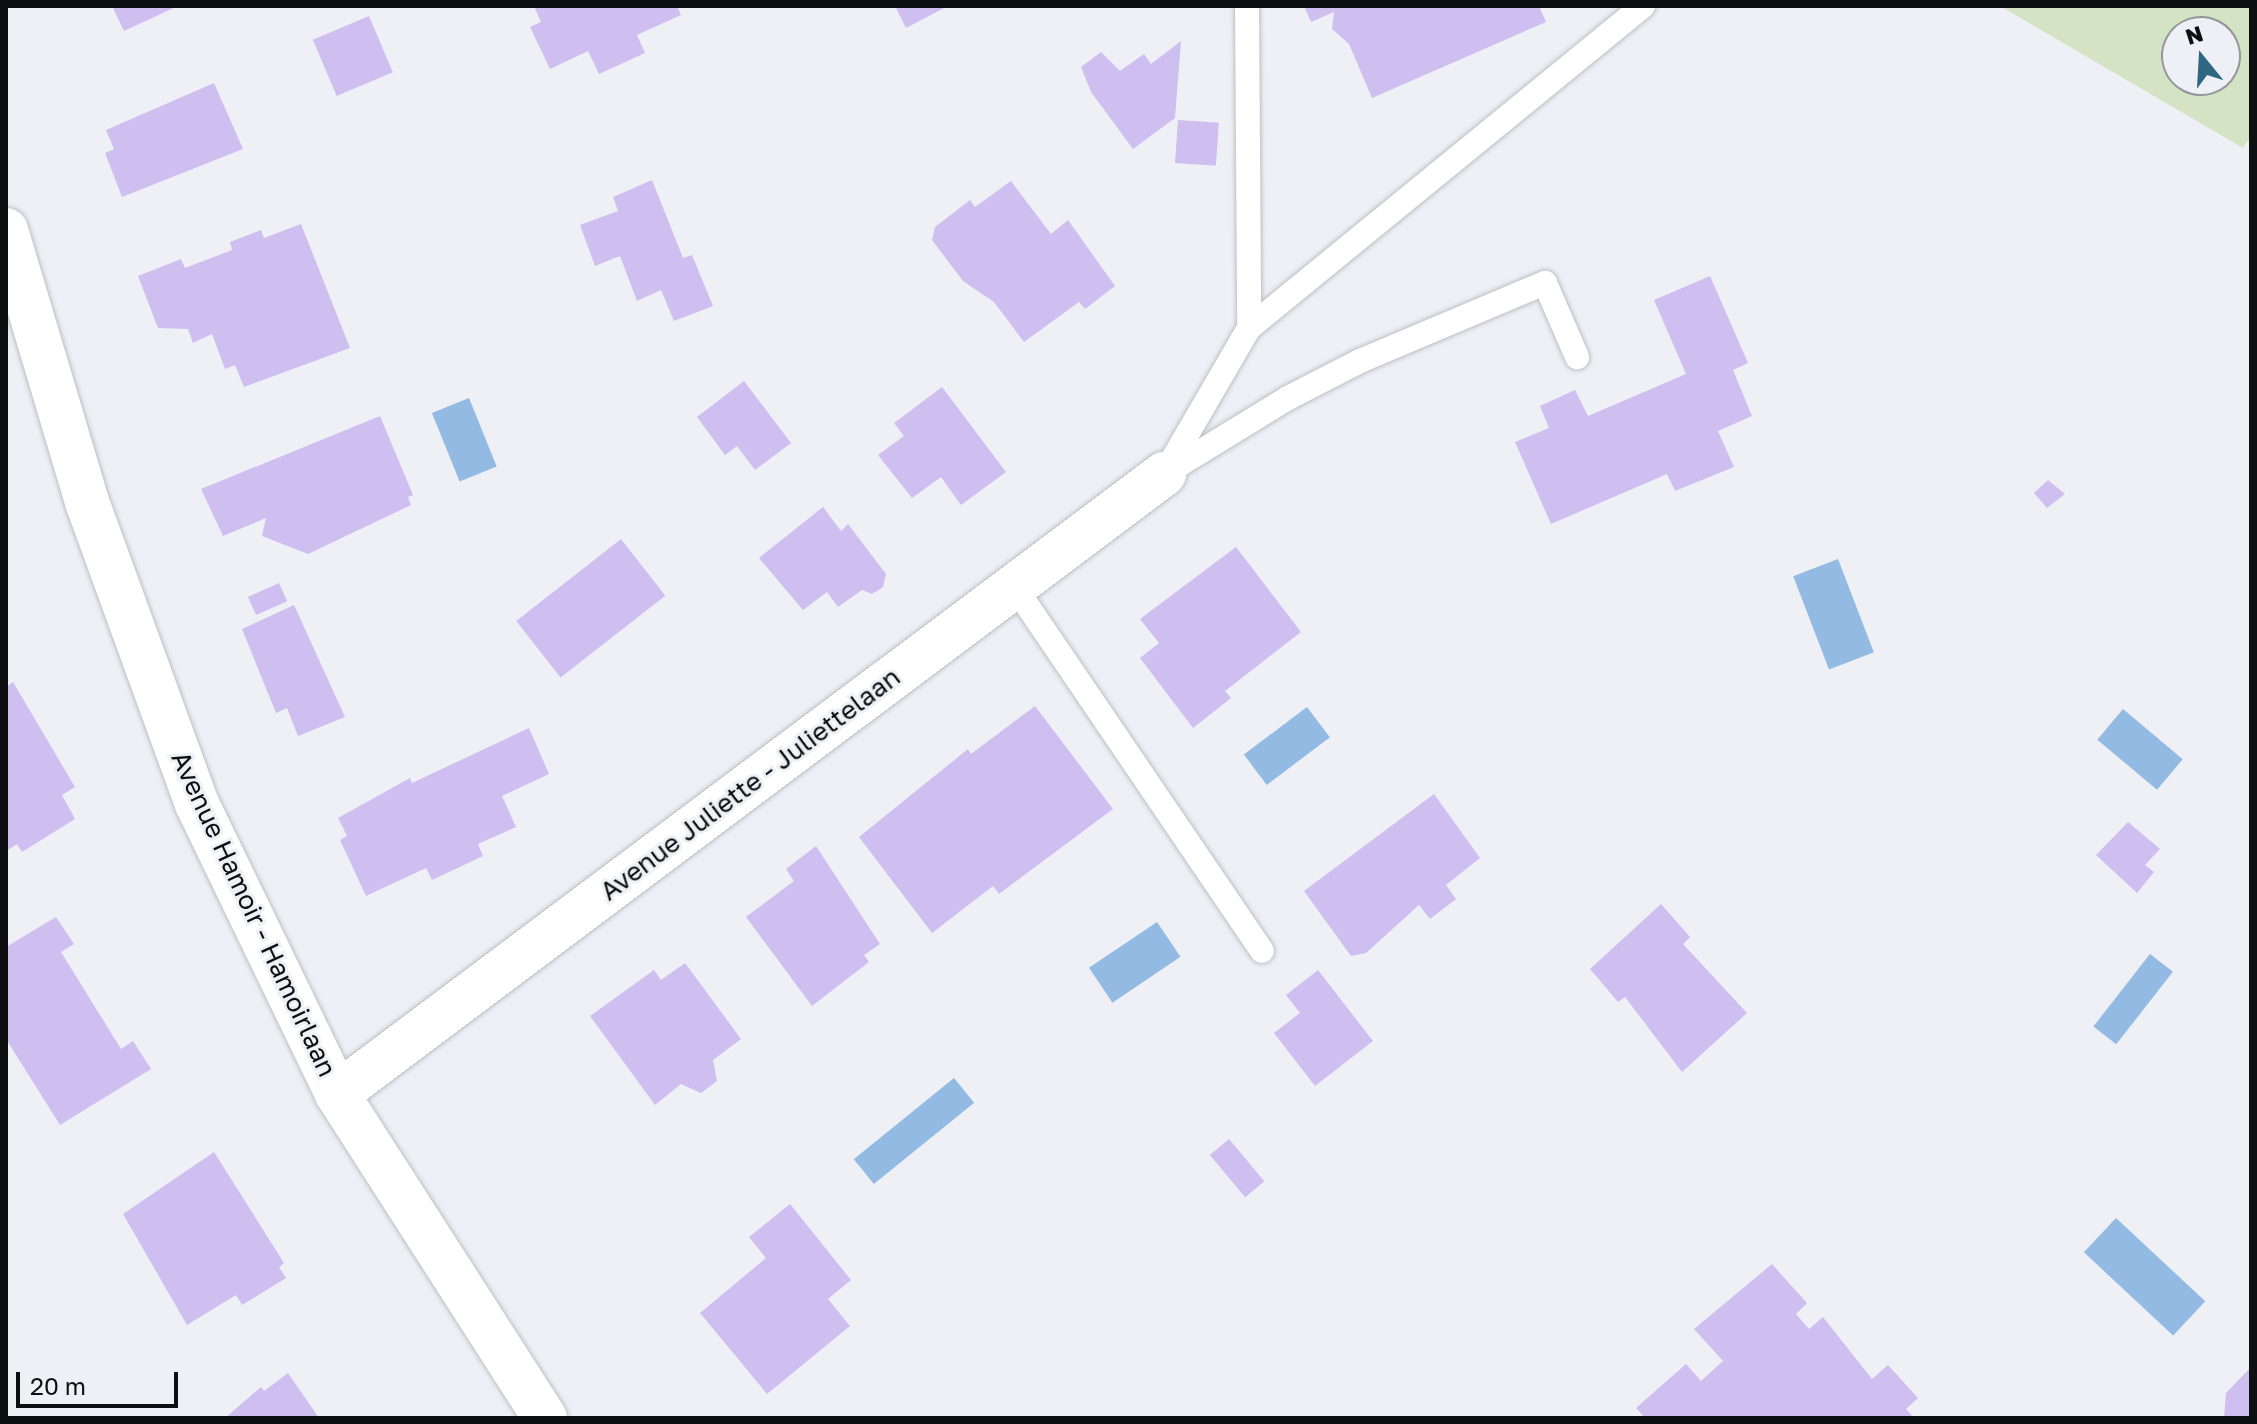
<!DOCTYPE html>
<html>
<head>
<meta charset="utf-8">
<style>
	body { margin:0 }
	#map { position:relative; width:2257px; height:1424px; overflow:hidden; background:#eef0f6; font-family:"Golos Text",sans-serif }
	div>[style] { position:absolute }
	.green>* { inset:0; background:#d4e3c4 }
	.water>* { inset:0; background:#93bae2; transform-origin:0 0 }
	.building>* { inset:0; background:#cfbef0; transform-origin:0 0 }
	.roads { filter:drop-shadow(0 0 2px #bdbfc4) drop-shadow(0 0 2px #bdbfc4) }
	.lane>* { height:24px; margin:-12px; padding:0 12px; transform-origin:12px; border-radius:12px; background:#fff }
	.street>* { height:44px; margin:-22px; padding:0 22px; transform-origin:22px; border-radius:22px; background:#fff }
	span { translate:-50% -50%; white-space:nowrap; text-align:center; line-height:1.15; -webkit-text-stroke:6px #eef0f6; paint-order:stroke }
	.street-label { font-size:26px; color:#0e0f11 }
	.frame { position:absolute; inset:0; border:8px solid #0e0f11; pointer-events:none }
	.north { position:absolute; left:2161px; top:16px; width:80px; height:80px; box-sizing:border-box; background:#eef0f6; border:2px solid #94969a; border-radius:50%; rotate:342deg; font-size:22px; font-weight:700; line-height:32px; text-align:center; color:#0e0f11 }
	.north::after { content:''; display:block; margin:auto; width:28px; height:36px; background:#2f6681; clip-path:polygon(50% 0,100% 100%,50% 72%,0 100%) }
	.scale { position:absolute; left:16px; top:1372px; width:162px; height:36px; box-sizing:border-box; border:4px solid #0e0f11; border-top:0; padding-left:10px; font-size:24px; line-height:28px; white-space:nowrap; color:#0e0f11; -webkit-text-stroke:6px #eef0f6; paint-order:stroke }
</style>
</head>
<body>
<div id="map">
	<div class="green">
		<div style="clip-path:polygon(evenodd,2000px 6px,2251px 6px,2251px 136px,2243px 148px,2000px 6px,2177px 32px,2225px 32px,2225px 80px,2177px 80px,2177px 32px)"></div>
	</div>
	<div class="water">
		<div style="left:469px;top:398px;width:74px;height:40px;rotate:68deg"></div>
		<div style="left:1838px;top:559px;width:100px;height:48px;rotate:69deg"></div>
		<div style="left:1307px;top:707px;width:38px;height:79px;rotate:53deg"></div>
		<div style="left:2123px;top:709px;width:78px;height:40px;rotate:40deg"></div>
		<div style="left:1157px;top:922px;width:42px;height:82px;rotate:56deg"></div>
		<div style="left:2150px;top:954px;width:29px;height:92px;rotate:38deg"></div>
		<div style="left:954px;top:1078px;width:32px;height:129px;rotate:51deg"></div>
		<div style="left:2116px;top:1218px;width:122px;height:47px;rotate:43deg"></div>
	</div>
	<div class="building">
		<div style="clip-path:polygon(112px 6px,178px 6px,124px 31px)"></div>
		<div style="clip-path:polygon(534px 6px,677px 6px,681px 15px,637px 35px,645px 53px,599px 74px,588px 51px,550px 69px,530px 27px,541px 22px)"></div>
		<div style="clip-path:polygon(895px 6px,948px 6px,906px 28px)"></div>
		<div style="clip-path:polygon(1304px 6px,1539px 6px,1546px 22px,1372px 98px,1349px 44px,1332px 29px,1334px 12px,1311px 22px)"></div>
		<div style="left:369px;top:16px;width:61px;height:61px;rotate:67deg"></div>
		<div style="clip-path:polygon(1181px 41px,1175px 118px,1133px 149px,1091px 92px,1081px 67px,1101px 52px,1120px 71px,1144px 54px,1151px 64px)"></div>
		<div style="clip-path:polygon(214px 83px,243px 149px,122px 197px,105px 153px,114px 149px,106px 130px)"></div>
		<div style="left:1178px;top:120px;width:41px;height:43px;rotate:4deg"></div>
		<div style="clip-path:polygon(652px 180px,683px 258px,692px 255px,713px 306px,674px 321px,661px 290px,637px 301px,620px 256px,595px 266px,580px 225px,618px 211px,613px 197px)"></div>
		<div style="clip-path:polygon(1011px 181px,1051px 234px,1068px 220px,1115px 286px,1085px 309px,1079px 302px,1024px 342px,994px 302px,963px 281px,932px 240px,935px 227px,970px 200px,975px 207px)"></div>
		<div style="clip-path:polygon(301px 224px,350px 348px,244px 387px,235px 365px,225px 369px,212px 334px,193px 343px,188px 329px,158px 328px,138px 276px,181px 259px,185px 268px,232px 250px,230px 242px,261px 230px,264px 238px)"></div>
		<div style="clip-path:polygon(1710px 276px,1748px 363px,1733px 370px,1752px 416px,1718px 431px,1734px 467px,1675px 491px,1667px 474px,1551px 524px,1515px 442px,1549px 428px,1540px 406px,1575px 390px,1588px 416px,1686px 374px,1654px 300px)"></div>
		<div style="clip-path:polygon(744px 381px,791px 443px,755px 470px,737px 446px,725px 455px,697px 417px)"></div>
		<div style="clip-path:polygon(942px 387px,1006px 472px,961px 505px,941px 477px,912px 498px,878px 455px,904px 436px,894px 423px)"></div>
		<div style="clip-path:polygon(380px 416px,413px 495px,408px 497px,411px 505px,308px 554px,262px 536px,266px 518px,223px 536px,201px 489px)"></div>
		<div style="clip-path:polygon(2048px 480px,2065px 494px,2047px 508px,2034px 493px)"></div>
		<div style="clip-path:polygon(823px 507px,841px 531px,848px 524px,886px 574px,883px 587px,872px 594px,862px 590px,838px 607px,827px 592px,803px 610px,759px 558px)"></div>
		<div style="left:621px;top:539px;width:72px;height:133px;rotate:52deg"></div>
		<div style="clip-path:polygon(1236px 547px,1301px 632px,1225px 691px,1231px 698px,1193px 728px,1140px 658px,1159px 643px,1140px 619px)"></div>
		<div style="left:279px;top:583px;width:20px;height:34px;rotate:66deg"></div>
		<div style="clip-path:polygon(294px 605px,345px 717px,298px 736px,287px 708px,276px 713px,242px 629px)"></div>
		<div style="clip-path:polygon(13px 682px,75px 787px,62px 795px,75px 819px,22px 852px,17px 844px,6px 851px,6px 687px)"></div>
		<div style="clip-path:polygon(1035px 706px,1113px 809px,999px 894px,993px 886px,932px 933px,859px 837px,968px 749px,971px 754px)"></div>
		<div style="clip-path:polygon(529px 728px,549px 774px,502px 796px,516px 827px,478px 844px,483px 856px,432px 880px,426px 868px,366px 896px,340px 840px,347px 836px,338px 818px,410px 778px,412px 783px)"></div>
		<div style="clip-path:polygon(1434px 794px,1480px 858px,1446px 885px,1456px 899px,1430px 919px,1419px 905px,1366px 953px,1351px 956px,1304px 891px)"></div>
		<div style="clip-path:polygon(2128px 822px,2160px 849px,2145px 865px,2154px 872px,2137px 893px,2096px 855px)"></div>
		<div style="clip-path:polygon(816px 846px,880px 944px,864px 955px,869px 962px,812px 1006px,746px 917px,794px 881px,786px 869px)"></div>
		<div style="clip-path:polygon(1661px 904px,1690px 937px,1683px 944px,1747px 1013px,1682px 1072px,1625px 997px,1618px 1002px,1590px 969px)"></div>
		<div style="clip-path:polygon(56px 917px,74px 944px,61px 952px,121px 1049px,133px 1041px,151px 1069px,60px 1125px,6px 1039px,6px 947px)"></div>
		<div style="clip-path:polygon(685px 963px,741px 1039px,713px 1060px,717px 1081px,701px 1093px,681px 1084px,655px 1105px,590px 1016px,654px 970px,661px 980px)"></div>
		<div style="clip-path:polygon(1318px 970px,1373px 1041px,1315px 1086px,1274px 1033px,1300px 1013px,1286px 995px)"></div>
		<div style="left:1229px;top:1139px;width:55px;height:25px;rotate:50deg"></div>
		<div style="clip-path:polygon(214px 1152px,284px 1263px,279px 1267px,286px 1278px,242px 1305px,236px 1295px,187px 1325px,123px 1214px)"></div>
		<div style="clip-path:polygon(790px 1204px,851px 1280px,828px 1299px,850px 1326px,767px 1394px,700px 1313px,766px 1258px,749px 1237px)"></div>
		<div style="clip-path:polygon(1772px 1264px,1807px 1303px,1796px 1314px,1809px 1329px,1823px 1317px,1872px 1379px,1888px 1365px,1918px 1398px,1906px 1409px,1914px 1418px,1645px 1418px,1636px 1408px,1686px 1364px,1701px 1381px,1723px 1361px,1694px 1329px)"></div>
		<div style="clip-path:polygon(2251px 1367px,2251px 1418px,2224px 1418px,2226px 1393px)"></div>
		<div style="clip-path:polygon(288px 1373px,319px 1418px,225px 1418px,261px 1387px,264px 1391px)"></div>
	</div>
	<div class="roads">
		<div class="lane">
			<div style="left:1247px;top:6px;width:322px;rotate:89.6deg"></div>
			<div style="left:1169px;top:471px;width:140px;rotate:-31.5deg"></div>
			<div style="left:1288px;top:398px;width:81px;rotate:-27.2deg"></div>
			<div style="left:1360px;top:361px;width:201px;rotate:-22.9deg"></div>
			<div style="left:1545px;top:283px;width:81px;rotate:66.6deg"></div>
			<div style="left:1164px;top:474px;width:169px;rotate:-59.8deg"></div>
			<div style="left:1249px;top:328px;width:509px;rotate:-39.26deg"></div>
			<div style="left:1014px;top:586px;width:441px;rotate:55.8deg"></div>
		</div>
		<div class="street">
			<div style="left:6px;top:230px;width:284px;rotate:73.4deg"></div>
			<div style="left:87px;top:502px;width:321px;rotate:70deg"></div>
			<div style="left:197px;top:804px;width:322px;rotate:64.2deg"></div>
			<div style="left:337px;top:1094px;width:385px;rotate:57.3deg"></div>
			<div style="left:337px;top:1094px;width:1034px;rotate:-36.86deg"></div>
		</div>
	</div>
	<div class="street-label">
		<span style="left:750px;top:784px;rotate:-37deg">Avenue Juliette - Juliettelaan</span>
		<span style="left:254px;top:914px;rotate:65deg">Avenue Hamoir - Hamoirlaan</span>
	</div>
	<div class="frame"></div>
	<div class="north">N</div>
	<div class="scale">20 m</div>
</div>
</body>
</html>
